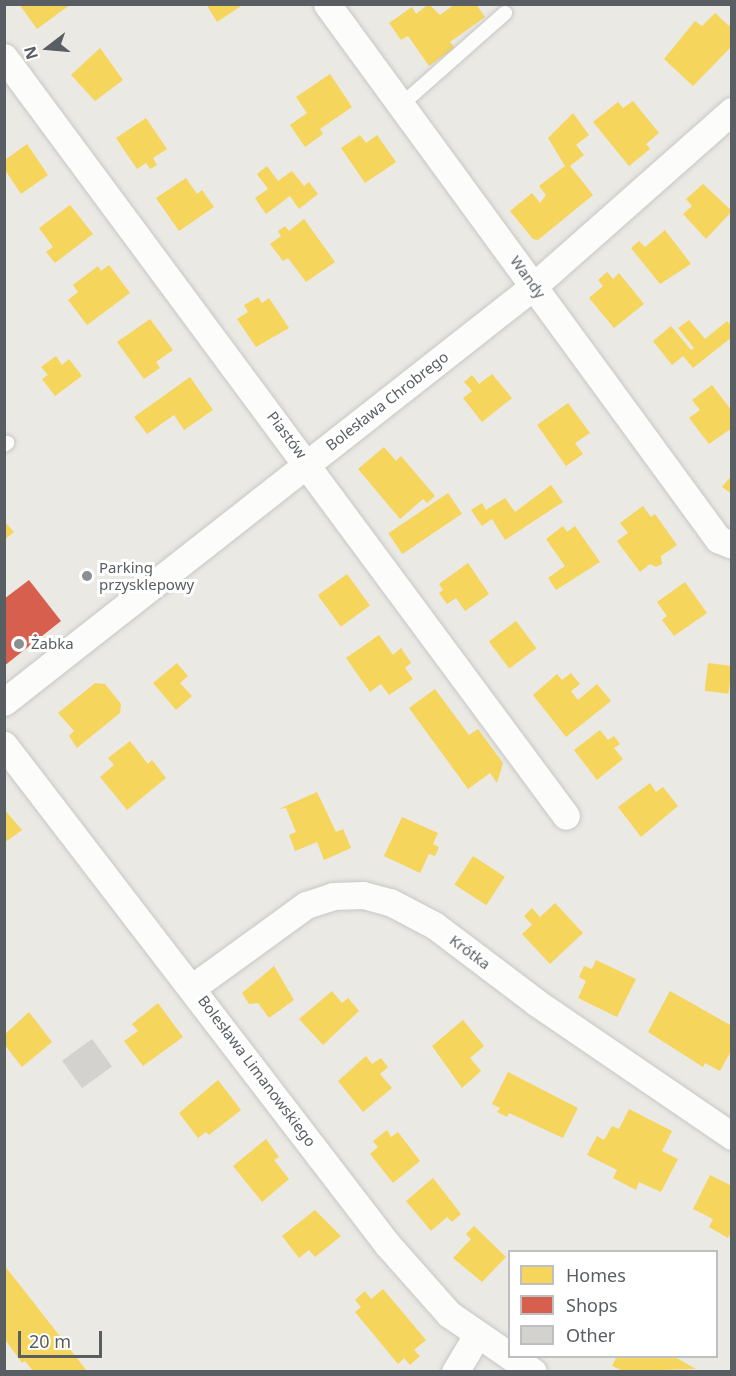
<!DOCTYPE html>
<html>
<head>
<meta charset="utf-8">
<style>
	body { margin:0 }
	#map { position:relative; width:736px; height:1376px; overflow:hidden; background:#eae9e4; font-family:"Noto Sans",sans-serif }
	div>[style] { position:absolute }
	.homes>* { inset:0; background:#f6d55c; transform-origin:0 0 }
	.shops>* { inset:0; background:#d6604d }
	.building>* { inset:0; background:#d4d2cf; transform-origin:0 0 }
	.roads { filter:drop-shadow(0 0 2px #c7c7c6) drop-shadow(0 0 2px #c7c7c6) }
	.service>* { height:14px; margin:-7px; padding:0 7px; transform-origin:7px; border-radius:7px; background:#fcfcfb }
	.minor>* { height:27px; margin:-13.5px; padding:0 13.5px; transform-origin:13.5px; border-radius:13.5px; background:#fcfcfb }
	.dots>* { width:16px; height:16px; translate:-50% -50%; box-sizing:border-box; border:3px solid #fff; border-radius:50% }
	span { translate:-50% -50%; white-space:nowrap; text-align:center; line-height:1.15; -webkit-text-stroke:6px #fff; paint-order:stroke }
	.street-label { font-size:15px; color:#595e63 }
	.poi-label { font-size:15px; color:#595e63 }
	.left { translate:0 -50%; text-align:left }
	.frame { position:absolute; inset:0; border:6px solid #595e63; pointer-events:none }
	.legend { position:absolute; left:508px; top:1250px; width:210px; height:108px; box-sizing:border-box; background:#fff; border:2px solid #bdbfc1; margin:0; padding:8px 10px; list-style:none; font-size:18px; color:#595e63 }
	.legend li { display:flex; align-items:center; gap:12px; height:30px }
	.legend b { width:30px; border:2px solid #bdbfc1 }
	.north { position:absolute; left:18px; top:18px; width:60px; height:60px; -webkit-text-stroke:4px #fff; paint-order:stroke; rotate:254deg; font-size:16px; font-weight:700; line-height:24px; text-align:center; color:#595e63 }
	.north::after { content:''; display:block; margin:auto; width:21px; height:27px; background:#595e63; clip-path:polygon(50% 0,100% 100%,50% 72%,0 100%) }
	.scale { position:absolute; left:18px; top:1331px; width:84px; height:27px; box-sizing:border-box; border:3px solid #595e63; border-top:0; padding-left:8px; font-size:18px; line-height:21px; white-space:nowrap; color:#595e63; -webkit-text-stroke:4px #fff; paint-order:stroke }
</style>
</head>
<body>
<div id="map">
	<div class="homes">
		<div style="clip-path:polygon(19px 4px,71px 4px,37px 29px)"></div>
		<div style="clip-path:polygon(206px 4px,244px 4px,217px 22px)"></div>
		<div style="clip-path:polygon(429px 4px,440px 15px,455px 4px,476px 4px,485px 17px,450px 42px,455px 48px,429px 66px,408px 36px,401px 40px,389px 23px,412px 7px,416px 14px)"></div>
		<div style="clip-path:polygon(715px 13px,729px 26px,732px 23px,732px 46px,693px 86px,664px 59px,695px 21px,702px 26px)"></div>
		<div style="clip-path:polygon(100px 48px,123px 80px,95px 101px,71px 75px)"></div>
		<div style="clip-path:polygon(330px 74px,352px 107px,320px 129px,323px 134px,305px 147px,290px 125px,307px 113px,296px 97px)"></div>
		<div style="clip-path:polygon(633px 101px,659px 133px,646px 144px,650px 149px,629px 166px,593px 122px,618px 102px,623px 108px)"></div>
		<div style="clip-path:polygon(573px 113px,589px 135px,576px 145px,584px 155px,570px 166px,593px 195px,538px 240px,533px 239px,510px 211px,532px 193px,540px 203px,546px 195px,539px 186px,565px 166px,548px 138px)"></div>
		<div style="clip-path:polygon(146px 118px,167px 149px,153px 158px,157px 165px,150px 169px,146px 163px,137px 169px,116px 138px)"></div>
		<div style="clip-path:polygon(360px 135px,366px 143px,377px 135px,396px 162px,365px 183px,341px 148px)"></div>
		<div style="clip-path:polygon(27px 144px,48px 175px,21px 194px,5px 170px,5px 160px)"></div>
		<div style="clip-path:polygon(267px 166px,278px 181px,292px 171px,304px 186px,309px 182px,318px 194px,299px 209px,290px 196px,266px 214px,255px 198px,268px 189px,257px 174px)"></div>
		<div style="clip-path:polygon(186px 178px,197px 194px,202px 190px,214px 207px,179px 231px,156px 198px)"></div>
		<div style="clip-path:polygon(703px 184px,732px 211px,706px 239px,683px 214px,692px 206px,686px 199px)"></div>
		<div style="clip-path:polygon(70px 205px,93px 234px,55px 263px,46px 252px,53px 247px,39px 228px)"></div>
		<div style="clip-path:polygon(304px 219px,335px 262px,306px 282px,288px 258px,283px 261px,270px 244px,281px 236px,278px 231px,285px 226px,289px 231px)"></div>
		<div style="clip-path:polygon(665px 230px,691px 264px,660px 284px,631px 248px,639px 241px,645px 247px)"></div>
		<div style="clip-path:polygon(109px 265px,130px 293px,87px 325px,68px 300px,78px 292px,73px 285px,98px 266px,101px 271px)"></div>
		<div style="clip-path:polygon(607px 272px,613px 279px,619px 273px,644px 304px,614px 328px,589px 298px,603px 286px,598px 280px)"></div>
		<div style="clip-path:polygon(258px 297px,262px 303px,269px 298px,289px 328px,256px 347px,237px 319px,248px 312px,244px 305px)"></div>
		<div style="clip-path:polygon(150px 319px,173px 350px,156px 362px,160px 368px,144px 379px,117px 342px)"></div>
		<div style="clip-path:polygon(689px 320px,705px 339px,727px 321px,732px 326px,732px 337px,693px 368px,683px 356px,672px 365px,653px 341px,671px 326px,691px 350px,694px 348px,678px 328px)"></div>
		<div style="clip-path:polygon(56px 356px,62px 365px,69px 359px,82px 376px,55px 396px,42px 379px,48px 375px,41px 367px)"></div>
		<div style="clip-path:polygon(492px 374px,512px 398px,482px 422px,463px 398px,472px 391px,464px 382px,472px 375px,479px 384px)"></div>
		<div style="clip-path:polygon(190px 377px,213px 410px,184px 430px,174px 415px,147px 434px,134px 417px)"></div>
		<div style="clip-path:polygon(712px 385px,732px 411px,732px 428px,709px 444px,689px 418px,700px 410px,692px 400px)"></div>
		<div style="clip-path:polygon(568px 403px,590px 433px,575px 443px,583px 454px,566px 466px,537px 425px)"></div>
		<div style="clip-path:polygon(384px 447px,396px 461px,401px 456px,435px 496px,427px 503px,423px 499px,400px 519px,358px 469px)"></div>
		<div style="clip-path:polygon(732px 475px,732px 494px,722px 487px)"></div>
		<div style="clip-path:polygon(551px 485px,563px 502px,505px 540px,492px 519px,482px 526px,471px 510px,482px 503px,486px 510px,505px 498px,515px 512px)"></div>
		<div style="left:448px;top:493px;width:25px;height:72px;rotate:56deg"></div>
		<div style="clip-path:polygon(643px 506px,651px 517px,655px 514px,677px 545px,661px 556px,662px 564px,656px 567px,650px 564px,640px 572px,617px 541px,628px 533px,620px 523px)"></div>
		<div style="clip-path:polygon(4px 521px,14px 532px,4px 540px)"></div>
		<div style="clip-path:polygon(563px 526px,567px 532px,575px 526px,600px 562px,556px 590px,548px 578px,565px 566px,546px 539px)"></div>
		<div style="clip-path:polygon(468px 563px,489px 594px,465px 611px,456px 598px,447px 604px,439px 593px,443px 590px,439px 584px)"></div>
		<div style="left:347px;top:574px;width:39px;height:36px;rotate:54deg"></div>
		<div style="clip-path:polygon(685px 582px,707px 613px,674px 636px,662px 620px,667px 616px,657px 602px)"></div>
		<div style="left:516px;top:621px;width:34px;height:34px;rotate:53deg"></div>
		<div style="clip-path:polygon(379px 635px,393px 655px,401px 648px,411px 663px,405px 668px,413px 679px,389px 695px,381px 684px,370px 692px,346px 658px)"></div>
		<div style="clip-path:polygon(177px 663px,188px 676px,180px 683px,192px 696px,176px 710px,153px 683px)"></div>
		<div style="left:708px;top:663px;width:24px;height:28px;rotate:7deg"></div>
		<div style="clip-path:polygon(571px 673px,580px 684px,571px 691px,578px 700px,597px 684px,611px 701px,566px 737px,533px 695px,557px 674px,562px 680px)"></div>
		<div style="clip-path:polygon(95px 683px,105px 684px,121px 704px,120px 713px,77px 748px,69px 736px,74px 731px,58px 713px)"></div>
		<div style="clip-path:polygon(435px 689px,469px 735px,478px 729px,503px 763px,497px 783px,490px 773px,468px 789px,409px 708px)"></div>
		<div style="clip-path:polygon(600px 730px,608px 740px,614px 736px,620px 744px,614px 748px,623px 759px,597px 780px,574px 750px)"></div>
		<div style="clip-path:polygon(130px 741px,148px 764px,152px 760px,166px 778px,127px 810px,100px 777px,114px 765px,108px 758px)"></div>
		<div style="clip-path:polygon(650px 783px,656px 792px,663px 787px,678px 806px,641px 837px,618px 807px)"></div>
		<div style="clip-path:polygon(317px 792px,336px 832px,343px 829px,351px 848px,324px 860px,317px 842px,295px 851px,289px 835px,296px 832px,286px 808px,279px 809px)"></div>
		<div style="clip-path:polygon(4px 809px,22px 830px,4px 843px)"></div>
		<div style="clip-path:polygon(402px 817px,438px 833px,433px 844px,439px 847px,435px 856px,429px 854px,420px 873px,384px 856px)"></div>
		<div style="left:473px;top:856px;width:38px;height:34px;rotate:33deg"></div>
		<div style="clip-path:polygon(555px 903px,583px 933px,550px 964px,522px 934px,532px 925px,524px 916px,532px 908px,540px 917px)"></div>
		<div style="clip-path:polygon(596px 960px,636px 979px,617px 1017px,578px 998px,586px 981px,579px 977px,584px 966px,592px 969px)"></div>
		<div style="clip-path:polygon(274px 966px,294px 1000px,269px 1018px,258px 1003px,249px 1004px,242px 993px)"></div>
		<div style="clip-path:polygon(332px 991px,342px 1003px,348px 998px,359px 1011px,323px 1045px,299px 1019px)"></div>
		<div style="clip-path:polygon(670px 991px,732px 1026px,732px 1049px,720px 1071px,705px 1063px,703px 1067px,648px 1032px)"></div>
		<div style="clip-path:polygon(158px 1003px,183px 1037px,143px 1066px,124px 1041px,138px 1031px,132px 1024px)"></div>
		<div style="clip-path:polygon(29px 1012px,52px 1042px,22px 1067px,4px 1044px,4px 1035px)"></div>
		<div style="clip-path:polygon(463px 1020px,484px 1046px,470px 1058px,481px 1071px,462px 1088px,432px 1046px)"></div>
		<div style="clip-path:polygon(366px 1056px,372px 1064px,381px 1058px,388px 1067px,380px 1074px,392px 1088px,363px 1112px,338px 1081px)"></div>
		<div style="clip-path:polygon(508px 1072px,578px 1108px,563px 1138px,509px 1113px,507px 1117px,497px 1112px,500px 1108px,492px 1104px)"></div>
		<div style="clip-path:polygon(218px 1080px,241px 1110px,209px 1135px,206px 1132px,198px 1138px,179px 1113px)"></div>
		<div style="clip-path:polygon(629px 1109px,672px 1131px,662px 1151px,678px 1159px,661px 1192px,639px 1182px,636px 1190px,613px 1178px,617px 1170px,587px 1155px,597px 1136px,604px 1140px,612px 1126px,619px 1129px)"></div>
		<div style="clip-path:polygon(387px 1130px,391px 1137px,398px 1132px,420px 1161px,393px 1183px,370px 1154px,378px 1147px,373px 1141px)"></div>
		<div style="clip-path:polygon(266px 1139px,279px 1157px,274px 1160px,289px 1179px,262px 1202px,233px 1166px)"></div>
		<div style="clip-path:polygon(710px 1175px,732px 1186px,732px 1231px,728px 1238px,709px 1227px,713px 1219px,693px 1209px)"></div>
		<div style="clip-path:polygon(433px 1178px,461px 1214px,452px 1222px,447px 1217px,431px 1231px,406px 1201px)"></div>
		<div style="clip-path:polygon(315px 1210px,341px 1236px,315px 1257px,309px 1250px,299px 1258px,282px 1236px)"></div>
		<div style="clip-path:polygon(474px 1226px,506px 1257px,482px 1282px,453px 1258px,471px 1239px,466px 1234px)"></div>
		<div style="clip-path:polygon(4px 1265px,30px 1298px,87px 1371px,33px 1371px,25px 1361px,22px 1363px,4px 1338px)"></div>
		<div style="clip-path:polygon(383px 1289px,426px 1340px,414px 1350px,420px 1356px,410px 1365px,404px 1358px,398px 1364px,355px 1312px,361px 1307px,355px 1300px,365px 1291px,371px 1299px)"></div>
		<div style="clip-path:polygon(617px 1356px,673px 1356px,696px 1369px,623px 1371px,612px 1366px)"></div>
	</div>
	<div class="shops">
		<div style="clip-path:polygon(29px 580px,61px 621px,4px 666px,4px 599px)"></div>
	</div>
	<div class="building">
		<div style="left:92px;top:1039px;width:34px;height:37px;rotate:54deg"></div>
	</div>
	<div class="roads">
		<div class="service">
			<div style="left:401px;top:105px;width:139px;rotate:-41.5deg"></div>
			<div style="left:4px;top:445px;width:4px;rotate:-34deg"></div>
		</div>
		<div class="minor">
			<div style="left:327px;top:4px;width:663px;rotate:53.84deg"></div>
			<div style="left:718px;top:539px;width:15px;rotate:23deg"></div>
			<div style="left:4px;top:57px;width:944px;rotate:53.48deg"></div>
			<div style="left:4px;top:702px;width:675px;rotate:-38.14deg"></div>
			<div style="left:535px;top:285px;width:263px;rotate:-41.5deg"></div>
			<div style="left:4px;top:745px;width:629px;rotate:52.49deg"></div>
			<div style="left:387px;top:1244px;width:94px;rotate:48.5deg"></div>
			<div style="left:449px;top:1314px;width:102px;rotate:34.6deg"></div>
			<div style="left:193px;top:987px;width:140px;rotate:-36deg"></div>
			<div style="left:306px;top:905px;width:28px;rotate:-18deg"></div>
			<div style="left:333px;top:896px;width:30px;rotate:-2deg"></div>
			<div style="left:363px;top:895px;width:28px;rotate:15deg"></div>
			<div style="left:390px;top:902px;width:50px;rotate:27.6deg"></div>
			<div style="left:434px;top:925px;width:129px;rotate:37.1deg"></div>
			<div style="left:537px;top:1003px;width:236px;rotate:34.3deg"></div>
			<div style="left:455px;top:1372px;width:43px;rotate:-59.3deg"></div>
		</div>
	</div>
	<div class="dots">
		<div style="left:87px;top:576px;background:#8c8f90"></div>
		<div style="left:19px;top:644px;background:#8c8f90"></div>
	</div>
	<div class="street-label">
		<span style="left:528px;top:277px;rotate:54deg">Wandy</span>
		<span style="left:387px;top:401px;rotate:-38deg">Bolesława Chrobrego</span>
		<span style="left:287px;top:435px;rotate:53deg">Piastów</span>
		<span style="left:470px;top:952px;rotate:37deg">Krótka</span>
		<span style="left:257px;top:1071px;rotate:53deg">Bolesława Limanowskiego</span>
	</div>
	<div class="poi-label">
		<span class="left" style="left:99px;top:576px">Parking<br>przysklepowy</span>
		<span class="left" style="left:31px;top:644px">Żabka</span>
	</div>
	<div class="frame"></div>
	<ul class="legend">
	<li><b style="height:16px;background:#f6d55c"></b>Homes</li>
	<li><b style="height:16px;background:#d6604d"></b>Shops</li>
	<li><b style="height:16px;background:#d4d2cf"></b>Other</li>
	</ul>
	<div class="north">N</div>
	<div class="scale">20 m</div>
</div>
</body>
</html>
